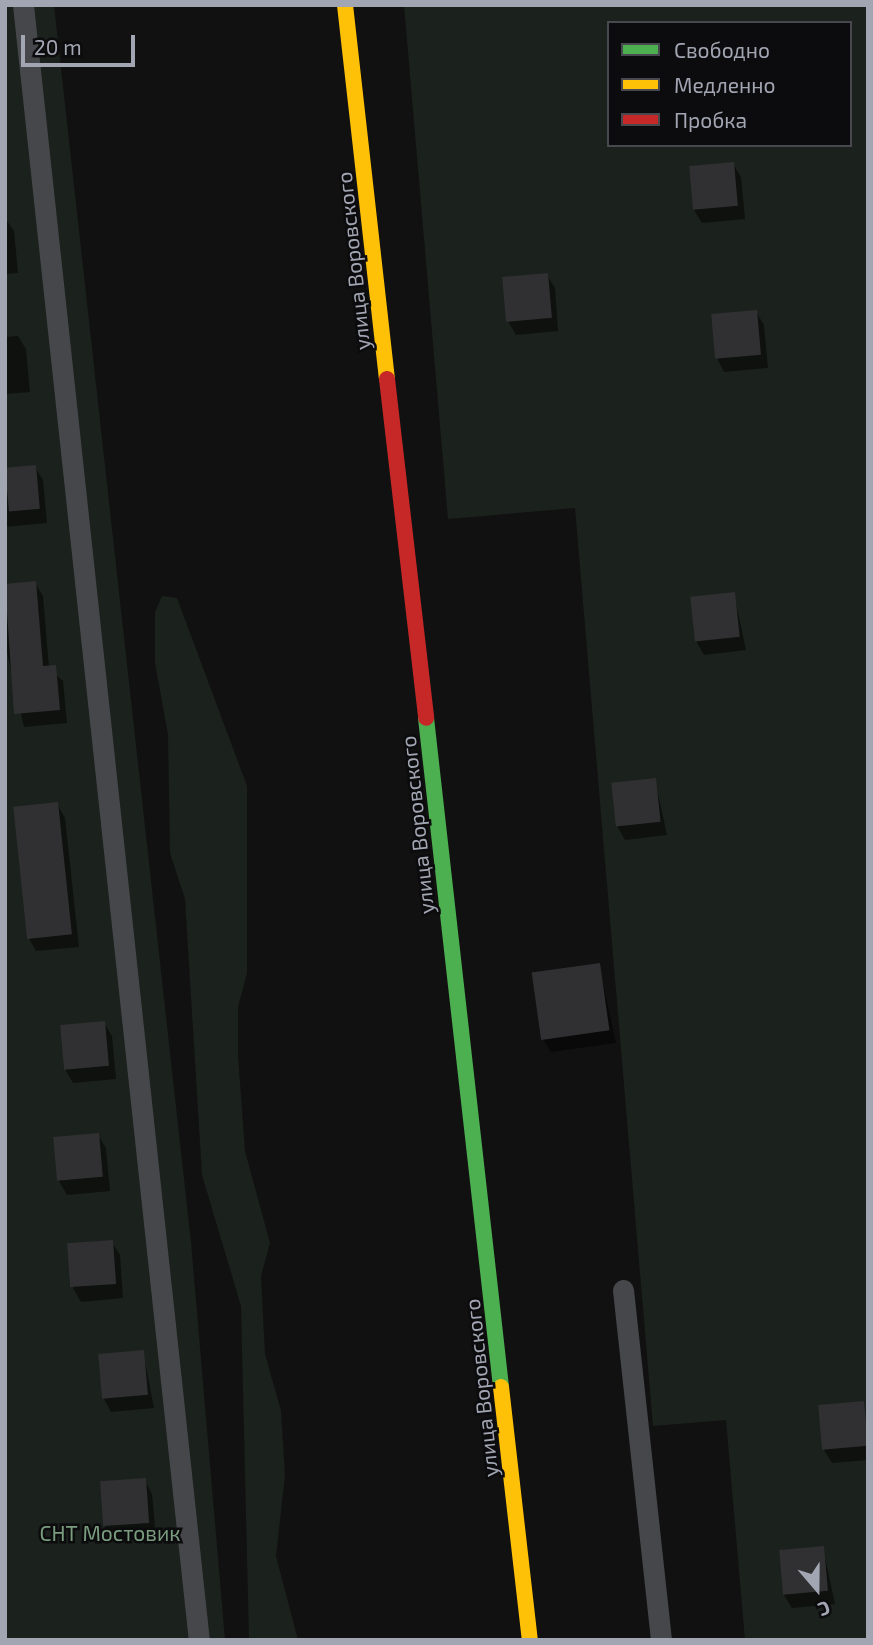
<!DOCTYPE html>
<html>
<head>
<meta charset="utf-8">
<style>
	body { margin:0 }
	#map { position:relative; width:873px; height:1645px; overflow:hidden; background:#111; font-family:"Exo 2",sans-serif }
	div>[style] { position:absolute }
	.green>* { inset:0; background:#1b211c }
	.shadow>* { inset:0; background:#0007 }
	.building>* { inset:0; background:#303032; transform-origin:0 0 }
	.lane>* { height:21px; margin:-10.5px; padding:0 10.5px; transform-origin:10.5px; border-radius:10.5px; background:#46474a }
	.fast>* { height:16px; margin:-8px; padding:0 8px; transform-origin:8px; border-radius:8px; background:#4caf50 }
	.slow>* { height:16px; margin:-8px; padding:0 8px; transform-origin:8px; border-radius:8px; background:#ffc107 }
	.jam>* { height:16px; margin:-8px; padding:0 8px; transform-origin:8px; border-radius:8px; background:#c62828 }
	span { translate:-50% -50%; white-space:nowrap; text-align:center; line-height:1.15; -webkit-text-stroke:5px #0c0b0d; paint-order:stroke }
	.street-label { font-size:21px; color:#a2a6b2 }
	.park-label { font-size:21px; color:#799d7e }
	.frame { position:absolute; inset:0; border:7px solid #a2a6b2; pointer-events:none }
	.legend { position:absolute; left:607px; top:21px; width:245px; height:126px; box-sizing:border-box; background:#0c0b0d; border:2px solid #48494f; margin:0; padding:9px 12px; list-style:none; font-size:21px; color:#a2a6b2 }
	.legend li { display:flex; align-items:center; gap:14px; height:35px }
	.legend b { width:35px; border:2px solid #48494f }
	.north { position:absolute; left:782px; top:1554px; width:70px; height:70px; -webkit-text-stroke:5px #0c0b0d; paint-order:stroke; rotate:160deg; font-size:19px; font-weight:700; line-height:28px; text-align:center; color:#a2a6b2 }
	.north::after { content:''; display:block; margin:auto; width:24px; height:32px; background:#a2a6b2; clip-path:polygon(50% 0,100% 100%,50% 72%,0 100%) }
	.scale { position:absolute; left:21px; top:35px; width:114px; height:32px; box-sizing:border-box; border:4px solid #a2a6b2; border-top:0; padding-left:9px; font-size:21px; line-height:24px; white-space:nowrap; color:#a2a6b2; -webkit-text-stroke:5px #0c0b0d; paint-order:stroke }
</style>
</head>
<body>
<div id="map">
	<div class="green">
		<div style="clip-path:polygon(5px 5px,54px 5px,191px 1242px,225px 1640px,5px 1640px)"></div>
		<div style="clip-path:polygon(evenodd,404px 5px,868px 5px,868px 1640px,745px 1640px,726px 1420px,653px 1426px,575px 508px,448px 519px,404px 5px,609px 23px,850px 23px,850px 145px,609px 145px,609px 23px)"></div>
		<div style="clip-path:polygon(162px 596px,177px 598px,247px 786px,247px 973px,238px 1007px,238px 1055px,245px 1151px,270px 1243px,261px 1276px,265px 1354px,281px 1411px,285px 1475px,276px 1556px,298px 1640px,249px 1640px,241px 1306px,202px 1175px,185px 899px,170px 853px,168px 735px,155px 663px,155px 612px)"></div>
	</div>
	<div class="shadow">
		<div style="clip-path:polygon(733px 164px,741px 177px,745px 219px,702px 223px,694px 210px)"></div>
		<div style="clip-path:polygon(5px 218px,14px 231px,18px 273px,5px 274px)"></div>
		<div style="clip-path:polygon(547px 275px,555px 288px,558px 331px,516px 335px,508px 321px)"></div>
		<div style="clip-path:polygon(756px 312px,764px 325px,768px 368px,724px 372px,717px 358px)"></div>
		<div style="clip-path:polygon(18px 336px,26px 349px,30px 392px,5px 394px,5px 337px)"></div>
		<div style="clip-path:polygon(35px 467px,43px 480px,47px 523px,5px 527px,5px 469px)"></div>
		<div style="clip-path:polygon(35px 583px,43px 596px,49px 668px,63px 681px,67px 723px,24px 727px,5px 643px,5px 585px)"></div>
		<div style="clip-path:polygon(734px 594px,746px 650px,704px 655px,696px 641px)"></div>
		<div style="clip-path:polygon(655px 780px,667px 835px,625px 840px,617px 826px)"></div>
		<div style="clip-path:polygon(57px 804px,65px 818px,79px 947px,36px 951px,28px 937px)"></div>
		<div style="clip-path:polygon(599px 965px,616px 1043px,551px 1052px,543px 1039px)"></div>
		<div style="clip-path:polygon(104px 1023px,112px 1036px,116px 1079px,73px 1083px,65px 1069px)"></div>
		<div style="clip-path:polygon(98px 1135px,106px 1148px,110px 1191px,67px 1195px,59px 1181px)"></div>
		<div style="clip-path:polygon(112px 1242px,120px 1255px,123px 1298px,81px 1302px,73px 1288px)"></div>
		<div style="clip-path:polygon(143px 1352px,154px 1408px,111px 1412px,104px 1399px)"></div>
		<div style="clip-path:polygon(863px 1403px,868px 1460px,832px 1463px,824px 1450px)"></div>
		<div style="clip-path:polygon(145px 1480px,152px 1494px,156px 1537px,113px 1540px,105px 1527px)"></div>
		<div style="clip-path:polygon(823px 1548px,835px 1604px,792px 1608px,784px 1595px)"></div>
	</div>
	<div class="building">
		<div style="left:734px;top:162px;width:44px;height:45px;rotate:85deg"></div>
		<div style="left:548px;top:273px;width:45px;height:46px;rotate:85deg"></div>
		<div style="left:757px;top:310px;width:45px;height:46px;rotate:85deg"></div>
		<div style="left:36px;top:465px;width:44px;height:31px;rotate:85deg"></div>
		<div style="clip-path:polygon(36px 581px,43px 666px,56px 665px,60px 710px,14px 714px,5px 584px)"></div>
		<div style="left:735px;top:592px;width:45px;height:45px;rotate:84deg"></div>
		<div style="left:656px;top:778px;width:44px;height:45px;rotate:84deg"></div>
		<div style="left:58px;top:802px;width:133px;height:45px;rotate:84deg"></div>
		<div style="left:600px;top:963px;width:68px;height:69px;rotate:82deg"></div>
		<div style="left:105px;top:1021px;width:45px;height:45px;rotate:85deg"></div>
		<div style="left:99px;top:1133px;width:44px;height:46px;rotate:85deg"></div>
		<div style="left:113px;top:1240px;width:44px;height:46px;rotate:86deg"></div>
		<div style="left:144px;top:1350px;width:45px;height:46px;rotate:85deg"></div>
		<div style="left:864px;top:1401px;width:45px;height:46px;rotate:85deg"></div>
		<div style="left:146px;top:1478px;width:45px;height:46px;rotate:86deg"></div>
		<div style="left:824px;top:1546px;width:45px;height:45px;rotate:85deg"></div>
	</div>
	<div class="lane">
		<div style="left:23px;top:5px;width:1644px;rotate:83.86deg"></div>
		<div style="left:623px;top:1290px;width:352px;rotate:83.8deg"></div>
	</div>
	<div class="fast">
		<div style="left:426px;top:718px;width:673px;rotate:83.6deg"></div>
	</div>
	<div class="slow">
		<div style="left:345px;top:5px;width:376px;rotate:83.6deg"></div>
		<div style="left:501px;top:1387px;width:255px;rotate:83.5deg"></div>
	</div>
	<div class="jam">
		<div style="left:387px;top:379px;width:341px;rotate:83.4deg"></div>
	</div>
	<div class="street-label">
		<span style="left:353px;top:261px;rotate:-96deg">улица Воровского</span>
		<span style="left:417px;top:825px;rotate:-96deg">улица Воровского</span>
		<span style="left:481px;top:1388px;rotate:-96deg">улица Воровского</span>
	</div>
	<div class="park-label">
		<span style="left:110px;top:1533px">СНТ Мостовик</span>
	</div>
	<div class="frame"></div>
	<ul class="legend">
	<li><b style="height:9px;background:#4caf50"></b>Свободно</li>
	<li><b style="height:9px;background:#ffc107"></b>Медленно</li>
	<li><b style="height:9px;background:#c62828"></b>Пробка</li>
	</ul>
	<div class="north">С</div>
	<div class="scale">20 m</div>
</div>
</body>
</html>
